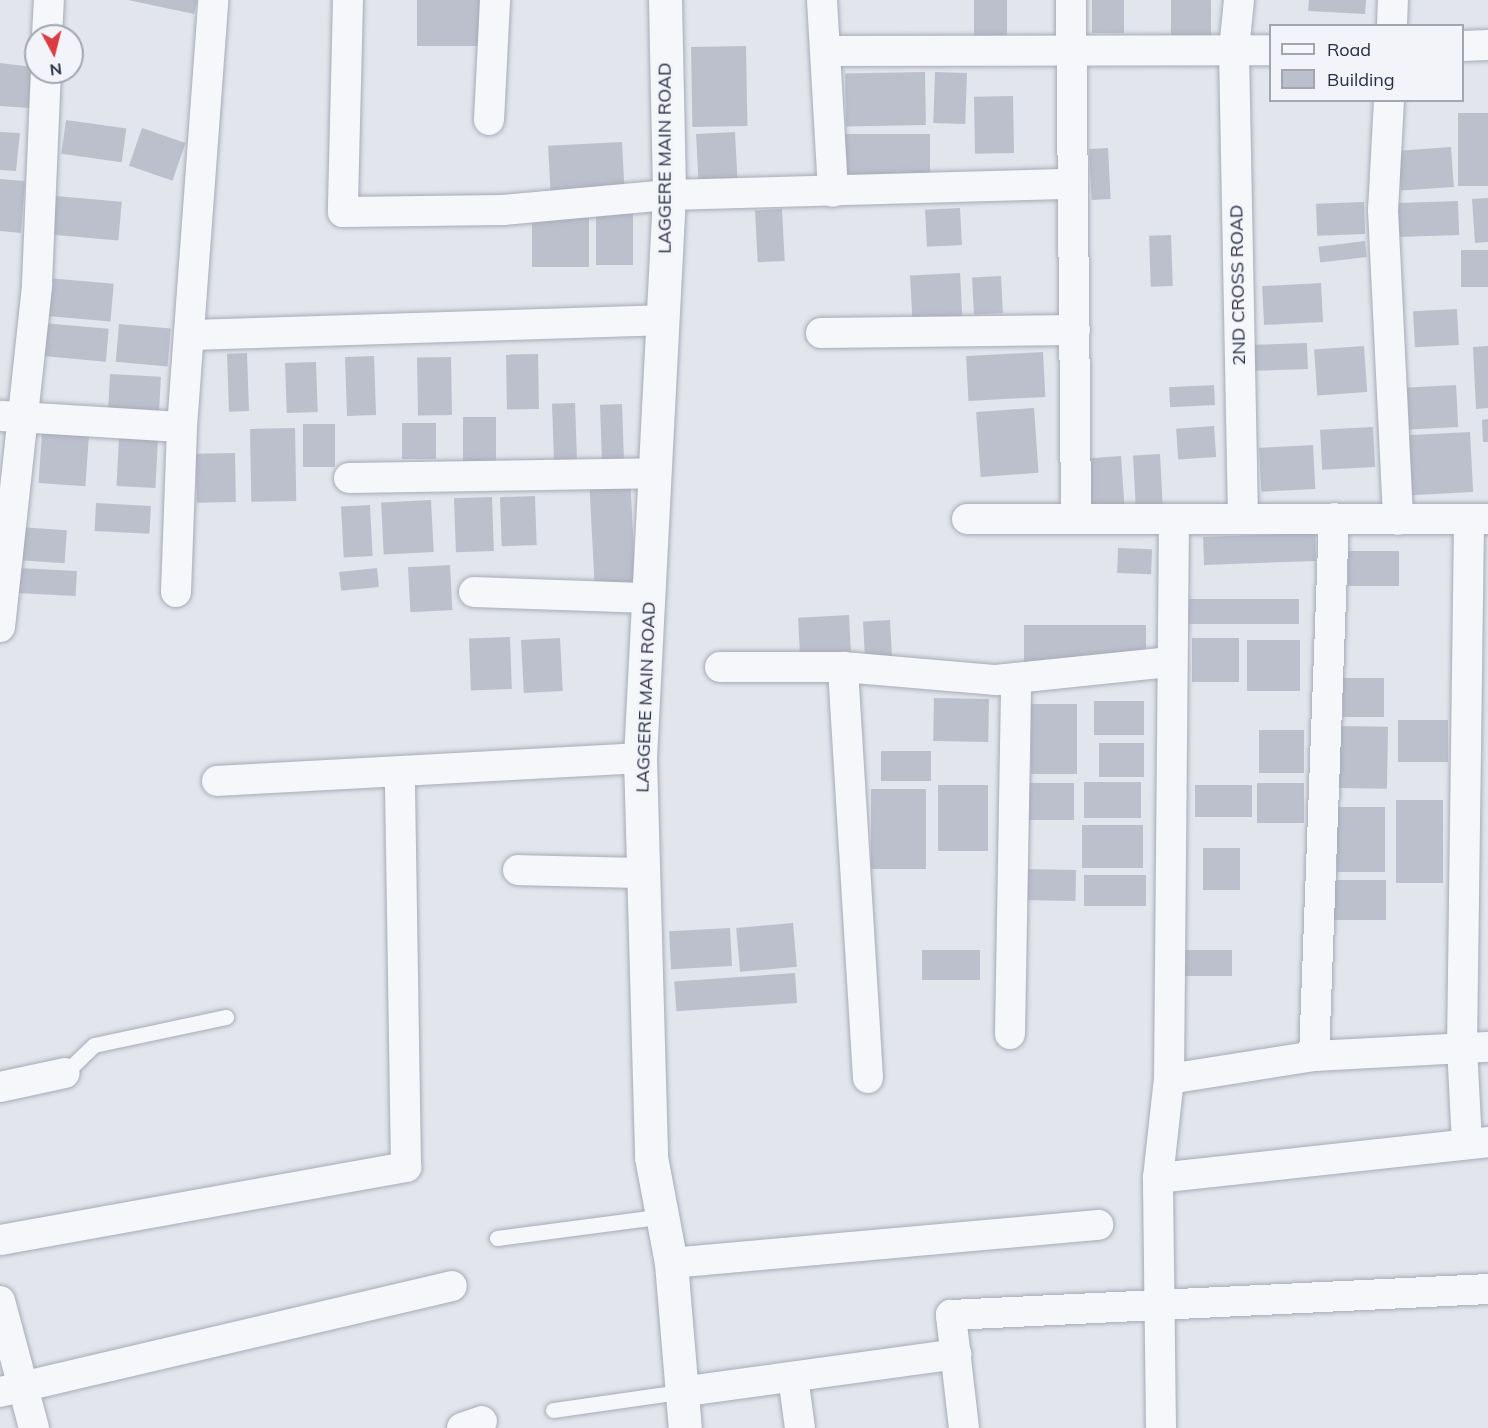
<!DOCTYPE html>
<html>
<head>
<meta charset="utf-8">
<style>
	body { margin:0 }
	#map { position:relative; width:1488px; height:1428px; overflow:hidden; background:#e2e5ec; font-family:Mulish,sans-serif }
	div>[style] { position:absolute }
	.building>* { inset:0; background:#bcc0cd; transform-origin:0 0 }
	.roads { filter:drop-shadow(0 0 2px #a6abb7) drop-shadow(0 0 2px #a6abb7) }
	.service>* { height:15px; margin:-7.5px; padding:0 7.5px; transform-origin:7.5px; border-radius:7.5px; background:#f6f7fa }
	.minor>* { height:30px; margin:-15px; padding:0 15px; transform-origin:15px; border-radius:15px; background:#f6f7fa }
	.tertiary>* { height:33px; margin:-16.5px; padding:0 16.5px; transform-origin:16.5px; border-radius:16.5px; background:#f6f7fa }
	span { translate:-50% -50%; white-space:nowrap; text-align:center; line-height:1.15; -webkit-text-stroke:4.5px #f2f4f9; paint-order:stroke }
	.street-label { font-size:18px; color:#283046 }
	.legend { position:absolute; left:1269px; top:24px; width:195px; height:78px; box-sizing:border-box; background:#f2f4f9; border:2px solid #a1a6b1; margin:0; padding:8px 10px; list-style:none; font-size:18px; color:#283046 }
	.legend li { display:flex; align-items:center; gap:12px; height:30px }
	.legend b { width:30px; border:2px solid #a1a6b1 }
	.north { position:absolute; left:24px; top:24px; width:60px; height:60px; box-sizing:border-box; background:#f2f4f9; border:2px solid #a1a6b1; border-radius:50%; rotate:173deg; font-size:16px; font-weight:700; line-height:24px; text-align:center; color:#283046 }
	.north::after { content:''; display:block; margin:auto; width:21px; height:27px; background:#dd3b42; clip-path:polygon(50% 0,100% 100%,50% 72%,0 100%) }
</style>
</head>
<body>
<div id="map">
	<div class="building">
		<div style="clip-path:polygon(128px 0,197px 0,194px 14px)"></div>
		<div style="left:417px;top:0;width:62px;height:46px"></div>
		<div style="left:974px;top:0;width:33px;height:36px"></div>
		<div style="left:1092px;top:0;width:32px;height:33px"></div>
		<div style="left:1171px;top:0;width:40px;height:45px"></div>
		<div style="clip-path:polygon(1309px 0,1366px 0,1365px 14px,1308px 11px)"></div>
		<div style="left:746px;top:46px;width:80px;height:55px;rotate:89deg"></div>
		<div style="clip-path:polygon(0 63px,33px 67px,29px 108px,0 106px)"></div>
		<div style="left:925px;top:72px;width:53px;height:80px;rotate:89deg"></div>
		<div style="left:935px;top:72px;width:32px;height:51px;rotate:2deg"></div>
		<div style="left:1013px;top:96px;width:57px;height:39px;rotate:89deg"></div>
		<div style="left:1488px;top:113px;width:73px;height:30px;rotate:90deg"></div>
		<div style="left:66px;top:120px;width:61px;height:34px;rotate:8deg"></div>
		<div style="left:142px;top:128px;width:46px;height:40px;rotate:19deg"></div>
		<div style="clip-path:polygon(0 132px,20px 133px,16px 171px,0 170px)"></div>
		<div style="left:735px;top:132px;width:51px;height:39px;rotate:87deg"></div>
		<div style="left:930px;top:134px;width:47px;height:86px;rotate:90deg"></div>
		<div style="left:622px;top:142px;width:50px;height:74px;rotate:87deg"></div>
		<div style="left:1451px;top:147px;width:40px;height:53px;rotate:86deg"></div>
		<div style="left:1108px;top:148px;width:51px;height:19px;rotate:87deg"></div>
		<div style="clip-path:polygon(0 179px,25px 181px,21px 233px,0 231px)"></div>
		<div style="left:56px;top:196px;width:66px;height:39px;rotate:5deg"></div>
		<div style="clip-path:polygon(1488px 198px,1488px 242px,1475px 243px,1472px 199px)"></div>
		<div style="left:1458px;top:201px;width:34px;height:60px;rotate:88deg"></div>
		<div style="left:1364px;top:202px;width:32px;height:48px;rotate:88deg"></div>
		<div style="left:960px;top:208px;width:37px;height:35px;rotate:87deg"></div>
		<div style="left:782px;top:209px;width:52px;height:27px;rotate:87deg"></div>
		<div style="left:596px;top:214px;width:37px;height:51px"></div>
		<div style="left:532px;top:215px;width:57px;height:52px"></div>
		<div style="left:1171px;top:235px;width:51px;height:22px;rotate:88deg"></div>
		<div style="left:1365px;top:241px;width:16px;height:47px;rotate:83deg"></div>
		<div style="left:1488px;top:250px;width:37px;height:27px;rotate:90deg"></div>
		<div style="left:960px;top:273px;width:44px;height:50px;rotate:87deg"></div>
		<div style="left:1001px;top:276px;width:37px;height:29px;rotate:87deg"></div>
		<div style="left:48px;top:278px;width:66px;height:38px;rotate:5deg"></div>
		<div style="left:1321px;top:283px;width:39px;height:59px;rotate:87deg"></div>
		<div style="left:1457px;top:309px;width:36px;height:44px;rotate:87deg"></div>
		<div style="left:43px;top:323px;width:66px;height:33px;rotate:5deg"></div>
		<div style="left:119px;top:324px;width:52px;height:38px;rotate:5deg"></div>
		<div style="left:1307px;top:343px;width:26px;height:53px;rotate:88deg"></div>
		<div style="left:1364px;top:346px;width:46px;height:50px;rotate:86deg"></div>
		<div style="clip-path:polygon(1488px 346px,1488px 408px,1476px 409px,1473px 347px)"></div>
		<div style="left:1043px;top:352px;width:45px;height:77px;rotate:87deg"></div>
		<div style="left:247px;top:353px;width:58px;height:20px;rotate:88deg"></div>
		<div style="left:538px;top:354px;width:55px;height:32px;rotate:89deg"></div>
		<div style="left:374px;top:356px;width:59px;height:29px;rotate:88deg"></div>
		<div style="left:451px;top:357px;width:58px;height:34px;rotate:89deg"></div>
		<div style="left:316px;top:362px;width:50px;height:31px;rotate:88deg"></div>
		<div style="left:110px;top:374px;width:51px;height:36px;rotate:3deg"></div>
		<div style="left:1214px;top:385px;width:20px;height:45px;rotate:87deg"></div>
		<div style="left:1456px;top:385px;width:42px;height:49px;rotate:87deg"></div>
		<div style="left:575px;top:403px;width:57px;height:23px;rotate:88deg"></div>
		<div style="left:622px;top:404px;width:55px;height:22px;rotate:88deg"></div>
		<div style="left:1034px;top:408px;width:65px;height:58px;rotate:86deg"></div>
		<div style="left:463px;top:417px;width:33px;height:53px"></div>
		<div style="clip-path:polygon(1488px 419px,1488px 442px,1483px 442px,1482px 420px)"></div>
		<div style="left:402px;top:423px;width:34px;height:36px"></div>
		<div style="left:303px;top:424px;width:32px;height:43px"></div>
		<div style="left:1214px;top:426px;width:31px;height:38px;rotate:86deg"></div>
		<div style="left:1373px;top:427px;width:40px;height:53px;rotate:87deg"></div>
		<div style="left:295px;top:428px;width:73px;height:45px;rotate:89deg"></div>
		<div style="left:1470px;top:432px;width:60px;height:63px;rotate:87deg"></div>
		<div style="left:42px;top:433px;width:47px;height:50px;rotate:4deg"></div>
		<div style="left:119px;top:438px;width:39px;height:48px;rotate:3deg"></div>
		<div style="left:1313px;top:445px;width:44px;height:54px;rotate:87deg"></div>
		<div style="left:235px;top:453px;width:49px;height:39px;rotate:89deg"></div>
		<div style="left:1160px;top:454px;width:56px;height:27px;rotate:87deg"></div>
		<div style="left:1121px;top:456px;width:48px;height:35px;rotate:86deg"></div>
		<div style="left:630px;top:476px;width:113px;height:41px;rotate:87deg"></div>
		<div style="left:535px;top:496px;width:49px;height:35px;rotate:88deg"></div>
		<div style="left:492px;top:497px;width:54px;height:38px;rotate:88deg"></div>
		<div style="left:431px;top:500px;width:52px;height:50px;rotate:87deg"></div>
		<div style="left:96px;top:503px;width:55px;height:28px;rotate:3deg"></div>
		<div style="left:370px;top:505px;width:51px;height:29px;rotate:87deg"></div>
		<div style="left:19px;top:527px;width:48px;height:33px;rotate:4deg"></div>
		<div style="left:1315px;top:533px;width:28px;height:112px;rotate:88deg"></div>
		<div style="left:1118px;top:548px;width:34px;height:25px;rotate:2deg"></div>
		<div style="left:1399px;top:551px;width:35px;height:51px;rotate:90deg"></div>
		<div style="left:450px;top:565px;width:45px;height:42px;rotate:87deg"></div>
		<div style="left:18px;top:568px;width:59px;height:25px;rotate:3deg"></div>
		<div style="left:377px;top:568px;width:19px;height:38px;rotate:84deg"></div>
		<div style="left:1299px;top:599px;width:25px;height:113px;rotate:90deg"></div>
		<div style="left:849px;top:615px;width:45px;height:51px;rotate:87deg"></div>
		<div style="left:890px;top:620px;width:41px;height:27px;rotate:87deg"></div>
		<div style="left:1146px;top:625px;width:39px;height:122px;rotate:90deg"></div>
		<div style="left:510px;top:637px;width:52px;height:41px;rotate:88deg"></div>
		<div style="left:560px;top:638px;width:53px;height:39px;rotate:87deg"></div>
		<div style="left:1192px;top:638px;width:47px;height:44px"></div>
		<div style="left:1247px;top:640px;width:53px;height:51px"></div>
		<div style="left:1343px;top:678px;width:41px;height:39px"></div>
		<div style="left:934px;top:698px;width:55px;height:43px;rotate:1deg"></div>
		<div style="left:1094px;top:701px;width:50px;height:34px"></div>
		<div style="left:1077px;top:704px;width:70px;height:46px;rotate:90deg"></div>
		<div style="left:1398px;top:720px;width:50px;height:42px"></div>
		<div style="left:1339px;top:726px;width:49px;height:62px;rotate:1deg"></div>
		<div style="left:1259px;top:730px;width:45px;height:43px"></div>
		<div style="left:1099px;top:743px;width:45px;height:34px"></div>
		<div style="left:881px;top:751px;width:50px;height:30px"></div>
		<div style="left:1084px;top:782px;width:57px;height:36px"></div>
		<div style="left:1025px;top:783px;width:49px;height:37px"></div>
		<div style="left:1257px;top:783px;width:47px;height:40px"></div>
		<div style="left:938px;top:785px;width:50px;height:66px"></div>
		<div style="left:1195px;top:785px;width:57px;height:32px"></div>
		<div style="left:926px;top:789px;width:80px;height:55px;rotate:90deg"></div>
		<div style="left:1396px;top:800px;width:47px;height:83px"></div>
		<div style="left:1385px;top:807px;width:65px;height:48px;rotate:90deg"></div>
		<div style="left:1143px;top:825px;width:43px;height:61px;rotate:90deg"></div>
		<div style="left:1203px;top:848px;width:37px;height:42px"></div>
		<div style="left:1022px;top:869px;width:54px;height:31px;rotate:1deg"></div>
		<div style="left:1084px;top:875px;width:62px;height:31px"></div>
		<div style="left:1327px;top:880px;width:59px;height:40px"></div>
		<div style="left:793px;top:923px;width:44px;height:57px;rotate:85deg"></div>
		<div style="left:730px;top:928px;width:38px;height:61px;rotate:87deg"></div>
		<div style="left:922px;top:950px;width:58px;height:30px"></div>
		<div style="left:1174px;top:950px;width:58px;height:26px"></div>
		<div style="left:795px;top:973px;width:30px;height:121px;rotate:86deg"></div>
	</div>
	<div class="roads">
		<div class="service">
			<div style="left:65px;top:1073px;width:40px;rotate:-44deg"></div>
			<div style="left:94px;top:1045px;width:135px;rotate:-12deg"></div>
			<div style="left:497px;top:1238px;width:167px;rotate:-7.5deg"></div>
			<div style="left:553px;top:1410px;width:128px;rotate:-8.1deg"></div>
		</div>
		<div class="minor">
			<div style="left:348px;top:0;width:212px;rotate:91.4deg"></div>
			<div style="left:343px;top:212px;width:160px;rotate:-0.7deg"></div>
			<div style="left:503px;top:210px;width:167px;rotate:-5.2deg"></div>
			<div style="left:669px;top:195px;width:404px;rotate:-1.6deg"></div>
			<div style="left:822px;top:0;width:192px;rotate:86.7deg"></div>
			<div style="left:1071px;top:0;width:515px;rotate:89.44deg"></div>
			<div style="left:1239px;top:0;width:50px;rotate:95.7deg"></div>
			<div style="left:1234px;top:50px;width:469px;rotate:88.9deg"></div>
			<div style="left:1392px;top:26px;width:26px;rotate:-88deg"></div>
			<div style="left:47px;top:36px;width:36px;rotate:-87deg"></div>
			<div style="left:1462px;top:46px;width:26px;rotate:-2deg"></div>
			<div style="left:828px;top:51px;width:442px;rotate:-0.1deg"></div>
			<div style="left:1389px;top:100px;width:110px;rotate:93.1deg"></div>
			<div style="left:1383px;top:210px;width:310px;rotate:87.2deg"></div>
			<div style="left:489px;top:120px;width:120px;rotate:-87.1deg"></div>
			<div style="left:821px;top:333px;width:254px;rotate:-0.7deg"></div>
			<div style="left:192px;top:335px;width:469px;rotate:-1.8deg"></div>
			<div style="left:2px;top:416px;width:180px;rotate:3.5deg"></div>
			<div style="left:349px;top:478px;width:307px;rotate:-0.9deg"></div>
			<div style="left:967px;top:519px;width:521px"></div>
			<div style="left:176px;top:592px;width:165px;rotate:-87.9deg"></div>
			<div style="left:182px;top:427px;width:428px;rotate:-85.8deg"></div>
			<div style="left:474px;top:592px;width:175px;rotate:2deg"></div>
			<div style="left:0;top:627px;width:345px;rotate:-83.8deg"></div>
			<div style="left:37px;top:284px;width:212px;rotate:-87.6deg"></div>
			<div style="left:720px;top:667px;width:123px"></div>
			<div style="left:217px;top:781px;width:424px;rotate:-3.1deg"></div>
			<div style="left:518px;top:870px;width:127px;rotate:1.4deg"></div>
			<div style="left:1010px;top:1034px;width:356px;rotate:-89deg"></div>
			<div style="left:1314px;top:1056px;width:538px;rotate:-87.87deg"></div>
			<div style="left:868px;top:1078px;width:412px;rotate:-93.5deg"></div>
			<div style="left:843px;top:667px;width:154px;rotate:4.9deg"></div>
			<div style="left:996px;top:680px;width:176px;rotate:-5.9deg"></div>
			<div style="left:1169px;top:1079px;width:147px;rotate:-9deg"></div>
			<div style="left:1314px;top:1056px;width:174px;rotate:-3deg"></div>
			<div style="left:0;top:1087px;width:66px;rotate:-12.2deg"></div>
			<div style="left:1467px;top:1143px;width:94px;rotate:-93deg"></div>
			<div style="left:1462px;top:1049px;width:530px;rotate:-89.24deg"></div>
			<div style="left:1158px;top:1178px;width:332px;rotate:-6.2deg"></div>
			<div style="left:0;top:1240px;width:413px;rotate:-10.2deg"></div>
			<div style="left:406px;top:1167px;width:394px;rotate:-90.9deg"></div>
			<div style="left:671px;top:1263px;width:429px;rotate:-5.1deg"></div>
			<div style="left:0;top:1301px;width:131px;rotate:75deg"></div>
			<div style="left:793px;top:1377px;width:51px;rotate:82.2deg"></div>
			<div style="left:0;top:1392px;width:464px;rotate:-13.2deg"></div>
			<div style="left:680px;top:1392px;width:279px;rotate:-7.8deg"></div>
			<div style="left:462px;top:1428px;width:21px;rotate:-19deg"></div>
			<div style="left:964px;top:1428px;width:114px;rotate:-96.6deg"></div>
			<div style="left:951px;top:1315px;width:538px;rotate:-2.77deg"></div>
			<div style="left:1161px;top:1428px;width:250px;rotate:-90.7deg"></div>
			<div style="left:1158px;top:1178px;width:100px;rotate:-83.7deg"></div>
			<div style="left:1169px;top:1079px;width:558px;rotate:-89.49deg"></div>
		</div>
		<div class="tertiary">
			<div style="left:665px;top:0;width:195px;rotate:88.8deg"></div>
			<div style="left:669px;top:195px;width:564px;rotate:92.95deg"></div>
			<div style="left:640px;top:758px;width:399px;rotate:88.4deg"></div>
			<div style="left:651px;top:1157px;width:108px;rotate:79.3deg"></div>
			<div style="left:671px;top:1263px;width:166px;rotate:85.2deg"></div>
		</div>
	</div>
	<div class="street-label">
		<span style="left:665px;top:158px;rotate:-90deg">LAGGERE MAIN ROAD</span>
		<span style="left:1238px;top:285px;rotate:-91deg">2ND CROSS ROAD</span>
		<span style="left:646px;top:697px;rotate:-88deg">LAGGERE MAIN ROAD</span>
	</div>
	<ul class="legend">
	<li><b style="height:8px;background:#f6f7fa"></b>Road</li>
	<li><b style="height:16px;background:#bcc0cd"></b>Building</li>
	</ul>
	<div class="north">N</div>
</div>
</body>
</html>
